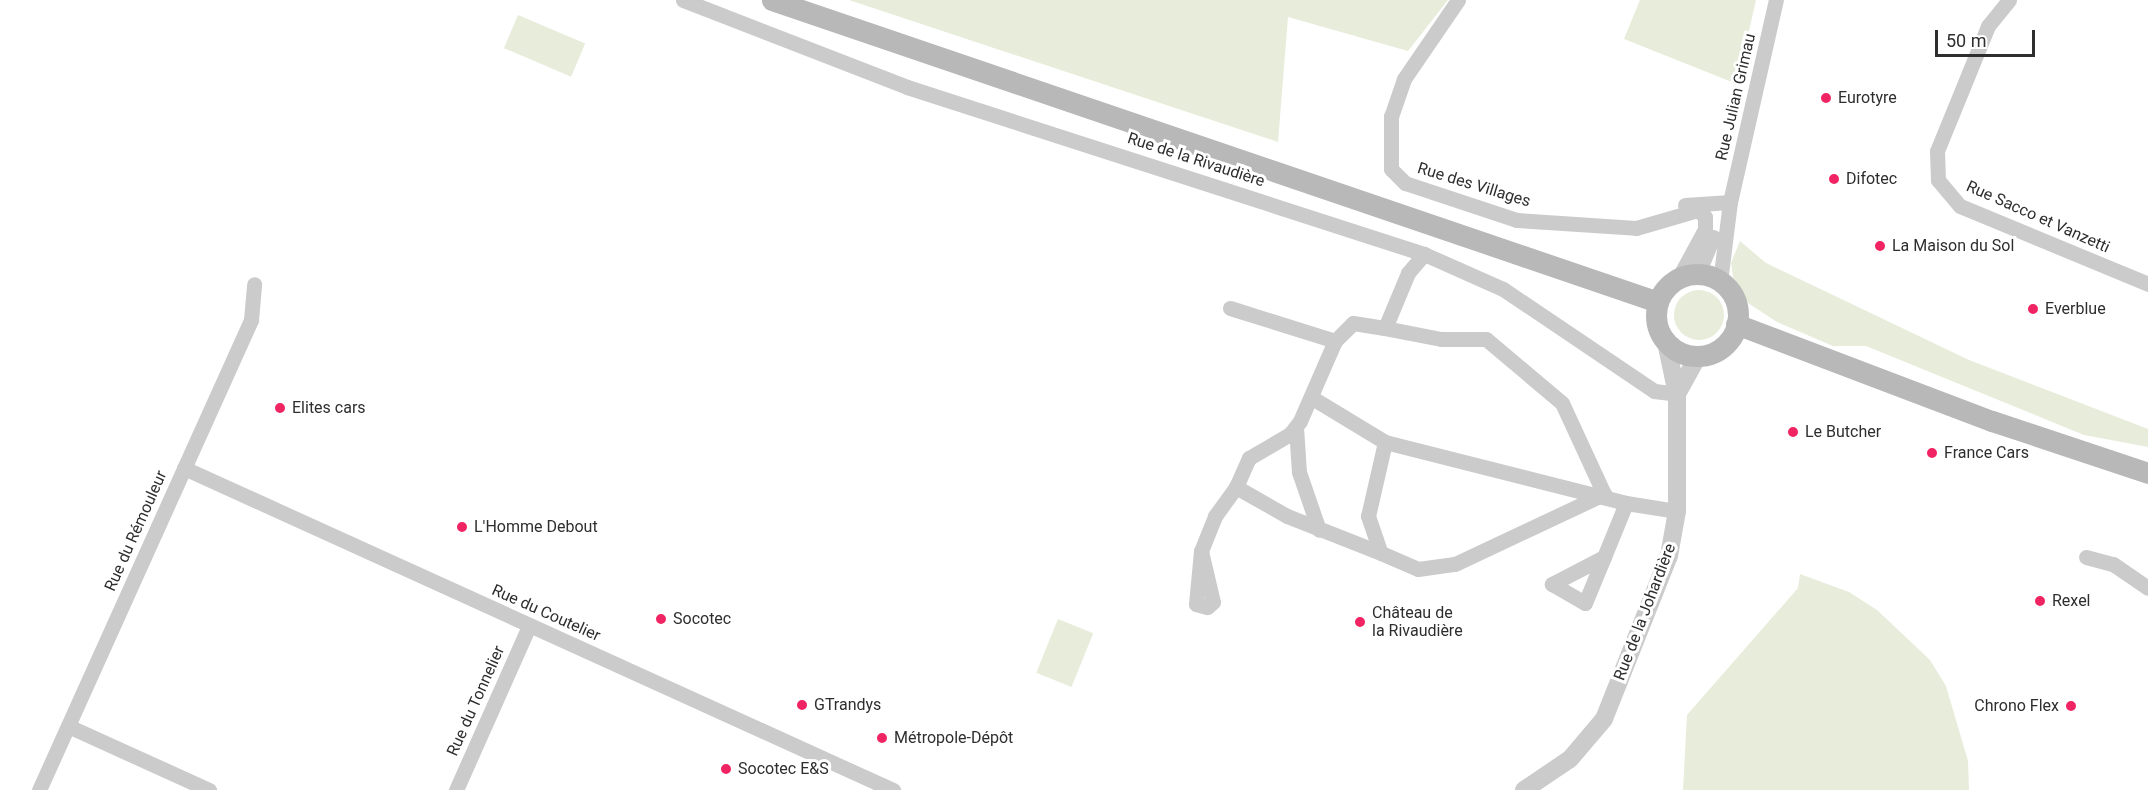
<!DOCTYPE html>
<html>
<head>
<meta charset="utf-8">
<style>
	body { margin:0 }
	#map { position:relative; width:2148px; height:790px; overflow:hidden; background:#fff; font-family:Roboto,sans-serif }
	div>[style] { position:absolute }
	.green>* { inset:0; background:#e8ecda; transform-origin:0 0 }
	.round { border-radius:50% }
	.minor>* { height:15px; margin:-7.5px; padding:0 7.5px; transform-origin:7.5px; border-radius:7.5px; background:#cbcbcb }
	.tertiary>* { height:18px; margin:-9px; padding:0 9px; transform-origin:9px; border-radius:9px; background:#cbcbcb }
	.secondary>* { height:21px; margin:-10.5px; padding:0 10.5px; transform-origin:10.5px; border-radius:10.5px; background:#b8b8b8 }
	.secondary>.ring { margin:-10.5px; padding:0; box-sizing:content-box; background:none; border:21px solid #b8b8b8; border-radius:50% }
	.dots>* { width:16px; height:16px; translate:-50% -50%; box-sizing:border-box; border:3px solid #fff; border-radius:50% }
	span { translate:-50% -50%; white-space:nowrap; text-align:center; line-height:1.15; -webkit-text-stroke:6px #fff; paint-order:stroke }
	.street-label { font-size:16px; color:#2e2e2e }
	.poi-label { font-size:16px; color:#2e2e2e }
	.left { translate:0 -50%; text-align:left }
	.right { translate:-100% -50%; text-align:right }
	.scale { position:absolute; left:1935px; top:30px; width:100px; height:27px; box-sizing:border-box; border:3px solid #2e2e2e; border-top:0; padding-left:8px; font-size:18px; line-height:21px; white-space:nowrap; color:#2e2e2e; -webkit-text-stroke:4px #fff; paint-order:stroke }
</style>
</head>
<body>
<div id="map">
	<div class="green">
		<div style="clip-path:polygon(849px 0,1448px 0,1408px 51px,1288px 17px,1278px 142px)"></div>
		<div style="clip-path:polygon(1640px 0,1756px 0,1737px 84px,1624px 39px)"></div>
		<div style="left:518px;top:15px;width:73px;height:36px;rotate:23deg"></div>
		<div style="clip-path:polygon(1740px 241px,1766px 263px,1969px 360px,2148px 429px,2148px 447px,2084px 435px,1866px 346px,1833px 346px,1777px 322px,1748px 303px,1733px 277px,1731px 263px)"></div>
		<div class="round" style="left:1674px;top:290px;width:50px;height:50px"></div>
		<div style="clip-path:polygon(1800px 574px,1849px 592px,1877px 610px,1930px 660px,1946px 686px,1968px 761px,1969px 790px,1683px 790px,1687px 715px,1798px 588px)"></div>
		<div style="left:1058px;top:619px;width:38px;height:58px;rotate:22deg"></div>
	</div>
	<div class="minor">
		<div style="left:683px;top:0;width:240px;rotate:21.2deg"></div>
		<div style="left:907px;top:87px;width:543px;rotate:17.9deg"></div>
		<div style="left:1424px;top:254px;width:86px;rotate:23.9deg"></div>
		<div style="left:1503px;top:289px;width:182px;rotate:34deg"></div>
		<div style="left:1654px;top:391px;width:23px;rotate:7deg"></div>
		<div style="left:1458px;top:0;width:96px;rotate:124.4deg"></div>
		<div style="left:1404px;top:79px;width:39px;rotate:109deg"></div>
		<div style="left:1391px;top:116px;width:53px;rotate:90deg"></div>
		<div style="left:1391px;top:169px;width:20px;rotate:45deg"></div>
		<div style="left:1405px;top:183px;width:118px;rotate:18.3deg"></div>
		<div style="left:1517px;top:220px;width:119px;rotate:3.8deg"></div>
		<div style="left:1636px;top:228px;width:65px;rotate:-16.2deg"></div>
		<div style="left:1698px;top:210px;width:10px;rotate:45deg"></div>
		<div style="left:1705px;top:217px;width:12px;rotate:90deg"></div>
		<div style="left:1705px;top:229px;width:57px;rotate:118.4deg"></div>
		<div style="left:2009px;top:0;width:33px;rotate:129deg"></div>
		<div style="left:1988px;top:26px;width:135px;rotate:112.2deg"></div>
		<div style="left:1937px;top:151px;width:29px;rotate:88deg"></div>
		<div style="left:1938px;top:180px;width:34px;rotate:50deg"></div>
		<div style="left:1960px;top:206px;width:204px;rotate:22.5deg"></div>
		<div style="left:1685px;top:205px;width:45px;rotate:-3.8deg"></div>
		<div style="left:1698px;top:274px;width:40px;rotate:-68deg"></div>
		<div style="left:1720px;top:282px;width:81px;rotate:-82.9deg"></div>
		<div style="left:1730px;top:202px;width:207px;rotate:-77.2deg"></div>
		<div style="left:1230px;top:308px;width:110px;rotate:17.4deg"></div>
		<div style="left:1314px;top:399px;width:83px;rotate:31.2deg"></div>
		<div style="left:1385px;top:442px;width:249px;rotate:14.2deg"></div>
		<div style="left:1296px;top:427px;width:45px;rotate:86.2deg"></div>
		<div style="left:1299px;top:472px;width:61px;rotate:71deg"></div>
		<div style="left:1385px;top:442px;width:76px;rotate:102.9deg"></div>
		<div style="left:1368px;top:516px;width:39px;rotate:71deg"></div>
		<div style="left:1381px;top:553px;width:40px;rotate:23.4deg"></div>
		<div style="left:1418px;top:569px;width:37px;rotate:-8deg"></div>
		<div style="left:1455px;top:564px;width:165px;rotate:-25.2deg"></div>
		<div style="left:1604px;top:494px;width:100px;rotate:-114.8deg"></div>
		<div style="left:1562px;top:403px;width:99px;rotate:-139.9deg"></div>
		<div style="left:1486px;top:339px;width:45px;rotate:180deg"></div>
		<div style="left:1441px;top:339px;width:57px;rotate:-168.9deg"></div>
		<div style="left:184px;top:468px;width:779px;rotate:24.43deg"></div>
		<div style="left:1201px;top:551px;width:52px;rotate:76.8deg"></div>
		<div style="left:1213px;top:602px;width:8px;rotate:140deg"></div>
		<div style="left:1207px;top:607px;width:11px;rotate:-165deg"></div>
		<div style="left:1196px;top:604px;width:53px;rotate:-84.6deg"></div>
		<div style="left:1201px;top:551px;width:38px;rotate:-68deg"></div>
		<div style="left:1215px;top:516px;width:36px;rotate:-54deg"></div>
		<div style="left:1381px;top:553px;width:101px;rotate:-158.5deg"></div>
		<div style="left:1287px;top:516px;width:59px;rotate:-150.4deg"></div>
		<div style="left:1236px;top:487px;width:32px;rotate:-66deg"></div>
		<div style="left:1249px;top:458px;width:48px;rotate:-30.3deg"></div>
		<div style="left:1290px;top:434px;width:16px;rotate:-52deg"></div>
		<div style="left:1300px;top:421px;width:87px;rotate:-66.4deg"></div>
		<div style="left:1335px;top:341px;width:25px;rotate:-45deg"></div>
		<div style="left:1353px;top:323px;width:32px;rotate:9deg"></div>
		<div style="left:1385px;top:328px;width:60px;rotate:-67.3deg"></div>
		<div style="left:1408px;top:273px;width:25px;rotate:-50deg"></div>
		<div style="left:1604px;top:557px;width:59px;rotate:152.6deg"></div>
		<div style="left:1552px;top:584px;width:38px;rotate:30deg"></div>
		<div style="left:1585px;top:603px;width:50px;rotate:-67.6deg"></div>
		<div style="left:1604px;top:557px;width:58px;rotate:-67.8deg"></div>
		<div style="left:1626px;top:503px;width:52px;rotate:8.9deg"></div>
		<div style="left:2086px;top:557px;width:28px;rotate:15deg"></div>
		<div style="left:2113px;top:564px;width:42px;rotate:34.4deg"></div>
		<div style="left:68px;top:726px;width:155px;rotate:24.4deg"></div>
		<div style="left:39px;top:790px;width:516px;rotate:-65.72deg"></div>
		<div style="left:251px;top:320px;width:36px;rotate:-85deg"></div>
		<div style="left:456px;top:790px;width:180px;rotate:-66deg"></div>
	</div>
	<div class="tertiary">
		<div style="left:1666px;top:342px;width:53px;rotate:78.1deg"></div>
		<div style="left:1524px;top:790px;width:55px;rotate:-34deg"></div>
		<div style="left:1570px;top:759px;width:52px;rotate:-49.6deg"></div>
		<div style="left:1604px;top:719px;width:175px;rotate:-68.3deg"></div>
		<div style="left:1669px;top:556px;width:46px;rotate:-79.9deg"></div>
		<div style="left:1677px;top:511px;width:117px;rotate:-90deg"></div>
		<div style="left:1677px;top:394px;width:43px;rotate:-61.1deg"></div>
	</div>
	<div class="secondary">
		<div style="left:772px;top:0;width:936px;rotate:18.82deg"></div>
		<div class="ring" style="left:1656px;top:274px;width:61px;height:61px"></div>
		<div style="left:1736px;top:324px;width:274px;rotate:20.8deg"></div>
		<div style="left:1992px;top:421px;width:164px;rotate:18.4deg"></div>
	</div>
	<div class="dots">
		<div style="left:1826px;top:98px;background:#f12463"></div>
		<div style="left:1834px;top:179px;background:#f12463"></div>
		<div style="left:1880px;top:246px;background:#f12463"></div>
		<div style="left:2033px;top:309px;background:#f12463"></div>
		<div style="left:280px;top:408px;background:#f12463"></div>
		<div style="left:1793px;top:432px;background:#f12463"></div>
		<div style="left:1932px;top:453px;background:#f12463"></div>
		<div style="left:462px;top:527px;background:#f12463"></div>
		<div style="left:2040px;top:601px;background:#f12463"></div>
		<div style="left:661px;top:619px;background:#f12463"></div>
		<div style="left:1360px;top:622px;background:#f12463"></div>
		<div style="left:802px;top:705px;background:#f12463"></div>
		<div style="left:2071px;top:706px;background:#f12463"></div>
		<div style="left:882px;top:738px;background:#f12463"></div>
		<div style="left:726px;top:769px;background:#f12463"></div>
	</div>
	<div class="street-label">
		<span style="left:1736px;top:97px;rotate:-77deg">Rue Julian Grimau</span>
		<span style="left:1196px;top:160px;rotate:18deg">Rue de la Rivaudière</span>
		<span style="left:1474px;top:185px;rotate:17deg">Rue des Villages</span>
		<span style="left:2038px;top:217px;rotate:24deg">Rue Sacco et Vanzetti</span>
		<span style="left:136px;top:531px;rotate:-66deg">Rue du Rémouleur</span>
		<span style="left:1645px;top:612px;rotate:-69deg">Rue de la Johardière</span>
		<span style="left:546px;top:613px;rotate:24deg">Rue du Coutelier</span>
		<span style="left:476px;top:701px;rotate:-66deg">Rue du Tonnelier</span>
	</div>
	<div class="poi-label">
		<span class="left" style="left:1838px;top:98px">Eurotyre</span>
		<span class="left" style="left:1846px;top:179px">Difotec</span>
		<span class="left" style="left:1892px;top:246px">La Maison du Sol</span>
		<span class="left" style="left:2045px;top:309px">Everblue</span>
		<span class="left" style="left:292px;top:408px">Elites cars</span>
		<span class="left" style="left:1805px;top:432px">Le Butcher</span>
		<span class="left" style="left:1944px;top:453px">France Cars</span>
		<span class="left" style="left:474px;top:527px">L'Homme Debout</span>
		<span class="left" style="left:2052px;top:601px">Rexel</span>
		<span class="left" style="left:1372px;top:622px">Château de<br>la Rivaudière</span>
		<span class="left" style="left:673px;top:619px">Socotec</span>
		<span class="left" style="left:814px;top:705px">GTrandys</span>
		<span class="right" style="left:2059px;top:706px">Chrono Flex</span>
		<span class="left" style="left:894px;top:738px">Métropole-Dépôt</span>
		<span class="left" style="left:738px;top:769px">Socotec E&amp;S</span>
	</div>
	<div class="scale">50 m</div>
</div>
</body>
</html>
